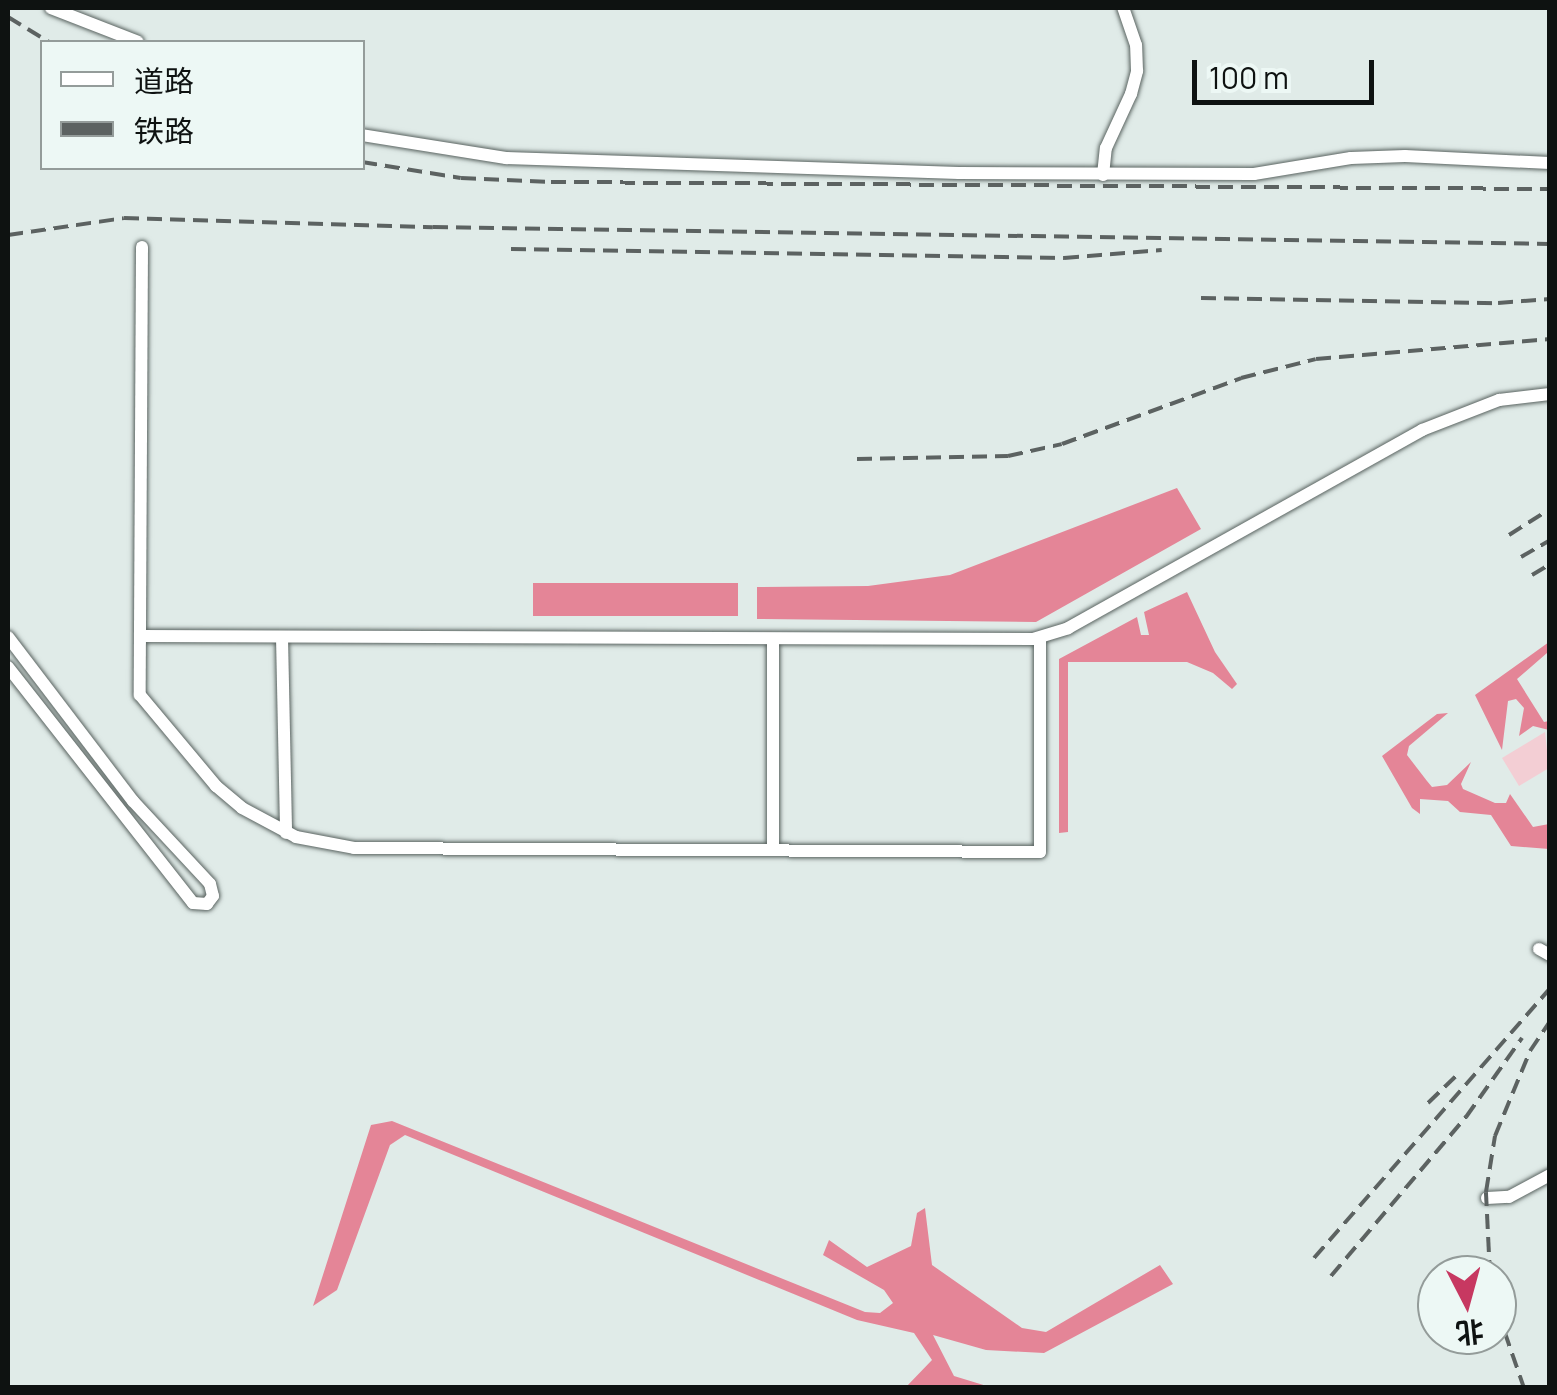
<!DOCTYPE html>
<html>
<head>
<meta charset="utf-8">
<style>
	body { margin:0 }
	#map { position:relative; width:1557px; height:1395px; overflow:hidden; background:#e0ebe8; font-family:Manrope,"Noto Sans SC",sans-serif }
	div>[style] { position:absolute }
	.green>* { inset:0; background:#f3ced4 }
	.forest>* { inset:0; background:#e48597; transform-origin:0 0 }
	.roads { filter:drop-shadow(0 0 2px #596360) drop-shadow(0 0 2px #596360) }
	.minor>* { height:12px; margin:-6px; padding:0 6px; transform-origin:6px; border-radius:6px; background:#fff }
	.rail>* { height:4px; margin-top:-2px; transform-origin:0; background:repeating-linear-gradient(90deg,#5c6261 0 15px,transparent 0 23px) }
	span { translate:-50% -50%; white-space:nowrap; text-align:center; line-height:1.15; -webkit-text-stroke:8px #edf8f5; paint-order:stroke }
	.frame { position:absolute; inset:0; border:10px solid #0e1211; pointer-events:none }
	.legend { position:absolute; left:40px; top:40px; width:325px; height:130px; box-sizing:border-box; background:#edf8f5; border:2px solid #949c9a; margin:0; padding:12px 18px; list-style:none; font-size:30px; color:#0e1211 }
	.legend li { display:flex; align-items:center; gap:20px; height:50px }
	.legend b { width:50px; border:2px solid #949c9a }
	.north { position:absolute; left:1417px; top:1255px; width:100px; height:100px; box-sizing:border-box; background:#edf8f5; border:2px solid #949c9a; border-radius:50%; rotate:174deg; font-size:28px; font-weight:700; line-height:40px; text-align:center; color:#0e1211 }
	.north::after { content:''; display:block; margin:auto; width:35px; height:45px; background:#c73861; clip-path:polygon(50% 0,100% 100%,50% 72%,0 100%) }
	.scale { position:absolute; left:1192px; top:60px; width:182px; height:45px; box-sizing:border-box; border:5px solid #0e1211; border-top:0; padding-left:12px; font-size:30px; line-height:35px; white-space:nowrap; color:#0e1211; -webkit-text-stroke:8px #edf8f5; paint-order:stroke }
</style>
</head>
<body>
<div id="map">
	<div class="green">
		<div style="clip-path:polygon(1545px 732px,1549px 768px,1519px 786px,1502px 758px)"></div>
	</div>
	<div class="forest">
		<div style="clip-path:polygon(1177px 488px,1201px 529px,1036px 622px,757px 619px,757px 587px,868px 586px,950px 575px)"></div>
		<div style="left:533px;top:583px;width:205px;height:33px"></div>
		<div style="clip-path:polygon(1187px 592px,1215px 652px,1237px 684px,1232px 689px,1213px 673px,1187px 662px,1068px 662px,1068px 832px,1059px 833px,1059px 659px,1137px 617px,1141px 635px,1149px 635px,1144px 612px)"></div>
		<div style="clip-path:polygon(1549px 642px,1547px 653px,1517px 679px,1544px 722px,1549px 721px,1549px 730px,1533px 726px,1519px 736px,1524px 708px,1516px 699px,1508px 701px,1502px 750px,1475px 695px)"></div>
		<div style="clip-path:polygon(1448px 713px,1409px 746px,1407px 755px,1427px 781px,1432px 787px,1447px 785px,1471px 762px,1461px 784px,1463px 789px,1495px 803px,1506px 803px,1510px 794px,1533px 827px,1549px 824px,1549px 849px,1511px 846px,1491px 815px,1460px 812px,1448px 801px,1420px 799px,1420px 814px,1412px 808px,1382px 756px,1437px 714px)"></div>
		<div style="clip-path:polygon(392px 1121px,865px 1312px,880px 1313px,893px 1303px,884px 1290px,823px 1255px,829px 1240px,867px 1267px,911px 1246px,917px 1213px,925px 1208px,932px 1265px,1022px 1328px,1046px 1332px,1160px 1265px,1173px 1284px,1044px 1353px,986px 1350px,933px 1335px,954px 1376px,990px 1387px,906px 1387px,932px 1360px,914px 1333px,857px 1320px,405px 1135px,390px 1145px,337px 1290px,313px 1306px,371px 1125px)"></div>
	</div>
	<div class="roads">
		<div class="minor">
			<div style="left:51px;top:8px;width:93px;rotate:21.3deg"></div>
			<div style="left:362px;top:135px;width:146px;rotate:9.1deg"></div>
			<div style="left:506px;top:158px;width:453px;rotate:1.9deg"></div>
			<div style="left:959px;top:173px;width:295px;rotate:0.2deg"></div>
			<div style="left:1254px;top:174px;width:98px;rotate:-9.4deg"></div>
			<div style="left:1351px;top:158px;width:54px;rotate:-2.1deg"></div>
			<div style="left:1405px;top:156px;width:145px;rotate:2.8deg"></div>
			<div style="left:1103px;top:175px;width:27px;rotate:-84deg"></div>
			<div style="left:1106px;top:148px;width:60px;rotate:-65.2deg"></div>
			<div style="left:1131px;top:94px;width:24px;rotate:-75deg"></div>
			<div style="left:1137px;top:71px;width:26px;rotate:-92deg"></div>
			<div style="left:1136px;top:45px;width:39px;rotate:-109deg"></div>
			<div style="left:142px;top:247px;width:448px;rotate:90.3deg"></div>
			<div style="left:140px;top:695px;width:119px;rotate:50.1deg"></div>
			<div style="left:216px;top:786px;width:34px;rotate:40deg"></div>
			<div style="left:242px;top:808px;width:61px;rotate:28.2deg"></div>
			<div style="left:296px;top:837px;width:59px;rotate:10.7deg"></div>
			<div style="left:354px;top:848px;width:686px;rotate:0.33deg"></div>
			<div style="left:1040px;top:852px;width:214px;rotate:-90deg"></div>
			<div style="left:140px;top:636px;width:893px;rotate:0.19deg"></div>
			<div style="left:1033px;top:639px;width:37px;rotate:-17deg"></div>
			<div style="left:1068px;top:628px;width:406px;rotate:-29.2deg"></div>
			<div style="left:1422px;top:430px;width:83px;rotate:-21.3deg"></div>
			<div style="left:1499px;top:400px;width:51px;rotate:-6.7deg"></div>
			<div style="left:8px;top:637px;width:206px;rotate:52.7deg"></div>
			<div style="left:133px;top:801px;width:113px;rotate:47.1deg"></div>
			<div style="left:210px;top:884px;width:12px;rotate:76deg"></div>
			<div style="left:213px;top:896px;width:10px;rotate:127deg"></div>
			<div style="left:207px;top:904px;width:14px;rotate:-176deg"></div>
			<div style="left:193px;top:903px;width:300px;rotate:-128.1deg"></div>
			<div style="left:282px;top:637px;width:196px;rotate:88.8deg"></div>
			<div style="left:773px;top:639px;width:210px;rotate:90deg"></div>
			<div style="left:1539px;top:949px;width:13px;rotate:29deg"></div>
			<div style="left:1487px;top:1198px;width:22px;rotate:-3deg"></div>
			<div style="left:1509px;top:1197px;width:47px;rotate:-28.2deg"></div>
		</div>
	</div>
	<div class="rail">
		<div style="left:8px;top:17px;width:48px;rotate:31.4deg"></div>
		<div style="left:362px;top:162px;width:100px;rotate:9.2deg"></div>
		<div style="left:461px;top:178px;width:90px;rotate:2.5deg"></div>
		<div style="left:551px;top:182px;width:999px;rotate:0.4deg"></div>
		<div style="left:8px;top:235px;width:117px;rotate:-8.3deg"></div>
		<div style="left:124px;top:218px;width:309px;rotate:1.7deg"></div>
		<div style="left:433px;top:227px;width:1117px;rotate:0.87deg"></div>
		<div style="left:511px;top:249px;width:553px;rotate:0.93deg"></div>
		<div style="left:1064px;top:258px;width:98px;rotate:-4.7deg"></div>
		<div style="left:1201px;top:298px;width:297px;rotate:1deg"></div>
		<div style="left:1498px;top:303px;width:52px;rotate:-4.4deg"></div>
		<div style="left:857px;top:459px;width:151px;rotate:-1.1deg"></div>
		<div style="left:1008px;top:456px;width:55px;rotate:-12.5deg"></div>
		<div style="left:1062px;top:444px;width:191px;rotate:-20.2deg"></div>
		<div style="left:1241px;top:378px;width:77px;rotate:-14.2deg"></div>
		<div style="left:1316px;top:359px;width:235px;rotate:-4.9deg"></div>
		<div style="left:1509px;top:535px;width:49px;rotate:-32.4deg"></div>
		<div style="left:1521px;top:557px;width:34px;rotate:-30deg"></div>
		<div style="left:1532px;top:575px;width:21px;rotate:-31deg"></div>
		<div style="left:1428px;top:1103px;width:40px;rotate:-44deg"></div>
		<div style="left:1314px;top:1258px;width:359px;rotate:-48.8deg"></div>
		<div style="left:1490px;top:1275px;width:83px;rotate:-92.8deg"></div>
		<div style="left:1486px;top:1192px;width:57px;rotate:-80.9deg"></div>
		<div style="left:1495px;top:1136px;width:92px;rotate:-67.6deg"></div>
		<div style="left:1530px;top:1051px;width:36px;rotate:-56deg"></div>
		<div style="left:1331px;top:1276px;width:209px;rotate:-49.7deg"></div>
		<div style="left:1466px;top:1117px;width:97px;rotate:-54.7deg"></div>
		<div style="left:1497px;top:1310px;width:83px;rotate:70.9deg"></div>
	</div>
	<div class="frame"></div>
	<ul class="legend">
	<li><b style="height:12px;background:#fff"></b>道路</li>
	<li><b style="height:12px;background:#5c6261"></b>铁路</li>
	</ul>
	<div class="north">北</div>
	<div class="scale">100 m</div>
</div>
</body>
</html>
